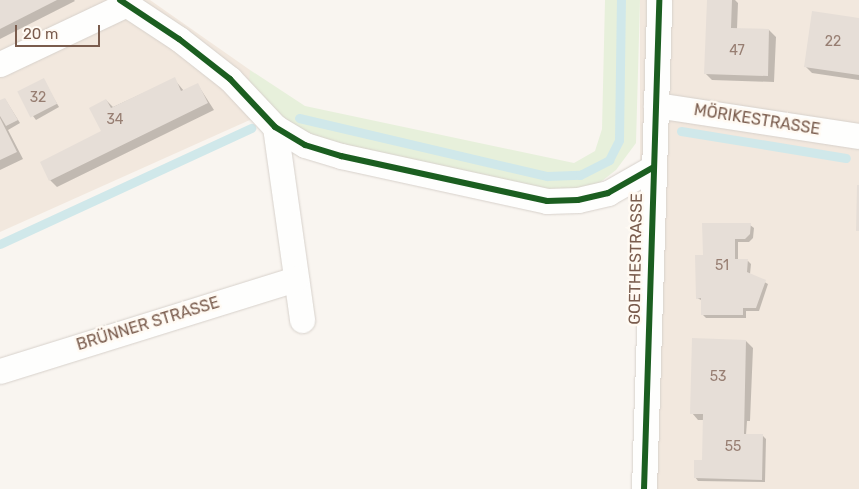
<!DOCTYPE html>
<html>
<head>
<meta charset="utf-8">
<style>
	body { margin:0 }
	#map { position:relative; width:859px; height:489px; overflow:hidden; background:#f9f5f0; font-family:Rubik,sans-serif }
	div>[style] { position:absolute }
	.residential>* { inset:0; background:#f2e8de; transform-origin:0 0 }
	.green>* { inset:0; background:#e7f0db }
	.shadow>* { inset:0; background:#0003 }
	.stream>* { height:9px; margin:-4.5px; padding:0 4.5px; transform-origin:4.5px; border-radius:4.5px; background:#d0e8ea }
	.building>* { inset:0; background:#e6ded7; transform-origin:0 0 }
	.roads { filter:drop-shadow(0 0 1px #d7d1cb) drop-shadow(0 0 1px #d7d1cb) }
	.street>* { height:25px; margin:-12.5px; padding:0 12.5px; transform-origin:12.5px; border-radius:12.5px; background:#fefefd }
	.cycleway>* { height:6px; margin:-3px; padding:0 3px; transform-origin:3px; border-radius:3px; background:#1b5e20 }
	span { translate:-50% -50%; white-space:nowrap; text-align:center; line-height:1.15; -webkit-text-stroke:5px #fffaf3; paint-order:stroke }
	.number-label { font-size:14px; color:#977e72 }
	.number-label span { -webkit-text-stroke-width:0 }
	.street-label { font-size:16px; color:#7a5c4d }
	.scale { position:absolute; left:15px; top:25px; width:85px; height:22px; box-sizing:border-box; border:2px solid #7a5c4d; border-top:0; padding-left:6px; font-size:15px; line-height:18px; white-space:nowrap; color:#7a5c4d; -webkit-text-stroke:4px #fffaf3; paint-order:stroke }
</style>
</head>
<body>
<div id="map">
	<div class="residential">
		<div style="clip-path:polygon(0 0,150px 0,250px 70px,252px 119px,0 232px)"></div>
		<div style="left:640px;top:0;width:219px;height:489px"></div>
	</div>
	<div class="green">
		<div style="clip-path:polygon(605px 0,640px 0,636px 143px,616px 170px,598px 184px,576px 191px,547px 191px,309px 136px,279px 117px,249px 87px,250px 70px,305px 106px,574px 163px,595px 151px,602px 129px)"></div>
	</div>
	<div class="shadow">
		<div style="clip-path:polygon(0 0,74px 0,75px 1px,0 39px)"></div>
		<div style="clip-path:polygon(708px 0,735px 0,738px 3px,737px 29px,769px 30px,776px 37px,774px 82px,712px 80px,705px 73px)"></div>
		<div style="clip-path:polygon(859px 19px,859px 80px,812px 73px,805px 66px)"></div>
		<div style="clip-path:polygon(174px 79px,184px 91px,198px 85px,214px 110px,57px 187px,50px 180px,103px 131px,106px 100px,113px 107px)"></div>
		<div style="clip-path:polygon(43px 80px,59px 107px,36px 120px,33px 116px)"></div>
		<div style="clip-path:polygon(5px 99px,20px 123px,8px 130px,23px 159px,0 170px,0 102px)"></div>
		<div style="clip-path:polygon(750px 225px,754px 228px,753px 238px,749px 242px,738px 242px,738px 261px,748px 261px,751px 264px,750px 274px,768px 284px,759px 311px,746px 311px,746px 318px,706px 318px,702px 314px,703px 301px,697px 298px,704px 256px)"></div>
		<div style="clip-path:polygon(746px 341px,753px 348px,750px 421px,747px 421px,746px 435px,763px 436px,766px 439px,765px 482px,698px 481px,695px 477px,703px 461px,704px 420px,698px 420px,692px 413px)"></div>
	</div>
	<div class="stream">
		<div style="left:299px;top:118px;width:255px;rotate:13.2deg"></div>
		<div style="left:547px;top:176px;width:33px;rotate:-2deg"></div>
		<div style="left:580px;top:175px;width:33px;rotate:-27deg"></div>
		<div style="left:609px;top:160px;width:22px;rotate:-63deg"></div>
		<div style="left:619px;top:140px;width:140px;rotate:-89.2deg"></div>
		<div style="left:681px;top:131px;width:167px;rotate:9.3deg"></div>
		<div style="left:0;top:244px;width:277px;rotate:-24.8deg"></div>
	</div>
	<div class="building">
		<div style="clip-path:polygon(0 0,57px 0,0 29px)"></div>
		<div style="clip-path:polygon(707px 0,732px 0,731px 28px,769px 29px,768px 76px,704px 74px)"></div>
		<div style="clip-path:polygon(812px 11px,859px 18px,859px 75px,804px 67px)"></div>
		<div style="clip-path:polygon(175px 77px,181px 91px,198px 83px,208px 103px,49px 181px,40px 162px,101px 131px,89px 108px,106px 99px,111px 108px)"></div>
		<div style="left:44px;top:78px;width:29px;height:30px;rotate:63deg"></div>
		<div style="clip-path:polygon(5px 98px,18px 120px,6px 126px,0 116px,0 100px)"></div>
		<div style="clip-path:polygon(0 118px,17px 152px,0 160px)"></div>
		<div style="clip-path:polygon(857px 185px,859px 185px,859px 231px,856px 231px)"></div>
		<div style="clip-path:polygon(702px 223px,751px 223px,750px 234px,745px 239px,735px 239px,735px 259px,748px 259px,747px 272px,766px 280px,756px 308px,743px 308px,743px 315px,701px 315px,701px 298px,696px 299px,695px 255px,703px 255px)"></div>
		<div style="clip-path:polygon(692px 338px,746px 340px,744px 434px,763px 434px,762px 480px,694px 478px,694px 460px,702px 460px,703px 414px,690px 414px)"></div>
	</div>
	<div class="roads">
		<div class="street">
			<div style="left:120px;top:0;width:71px;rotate:33.5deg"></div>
			<div style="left:179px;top:39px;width:65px;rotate:38.1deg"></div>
			<div style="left:230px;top:79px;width:66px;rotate:46.8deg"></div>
			<div style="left:275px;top:127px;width:35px;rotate:31deg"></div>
			<div style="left:305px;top:145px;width:38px;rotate:17deg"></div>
			<div style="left:341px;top:156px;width:211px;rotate:12.3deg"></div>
			<div style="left:547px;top:201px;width:31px;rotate:-2deg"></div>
			<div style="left:578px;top:200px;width:31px;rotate:-13deg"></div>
			<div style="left:608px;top:193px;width:51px;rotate:-29.6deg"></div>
			<div style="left:0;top:64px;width:138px;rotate:-25.3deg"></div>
			<div style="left:656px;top:105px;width:205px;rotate:8.7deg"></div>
			<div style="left:275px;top:127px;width:195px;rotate:82deg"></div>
			<div style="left:0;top:371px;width:310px;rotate:-17.3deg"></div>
			<div style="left:644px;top:489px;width:489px;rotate:-88.2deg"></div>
		</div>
	</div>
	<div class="cycleway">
		<div style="left:120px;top:0;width:71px;rotate:33.5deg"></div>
		<div style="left:179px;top:39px;width:65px;rotate:38.1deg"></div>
		<div style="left:230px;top:79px;width:66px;rotate:46.8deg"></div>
		<div style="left:275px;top:127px;width:35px;rotate:31deg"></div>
		<div style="left:305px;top:145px;width:38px;rotate:17deg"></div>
		<div style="left:341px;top:156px;width:211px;rotate:12.3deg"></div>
		<div style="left:547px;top:201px;width:31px;rotate:-2deg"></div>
		<div style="left:578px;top:200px;width:31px;rotate:-13deg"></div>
		<div style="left:608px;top:193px;width:51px;rotate:-29.6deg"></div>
		<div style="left:644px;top:489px;width:489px;rotate:-88.2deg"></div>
	</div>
	<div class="number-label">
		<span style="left:833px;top:42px">22</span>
		<span style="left:737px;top:51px">47</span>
		<span style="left:38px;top:98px">32</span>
		<span style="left:115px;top:120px">34</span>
		<span style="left:722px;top:266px">51</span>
		<span style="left:718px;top:377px">53</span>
		<span style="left:733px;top:447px">55</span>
	</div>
	<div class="street-label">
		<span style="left:757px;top:120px;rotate:9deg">MÖRIKESTRASSE</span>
		<span style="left:636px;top:259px;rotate:-89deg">GOETHESTRASSE</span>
		<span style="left:148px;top:324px;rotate:-17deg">BRÜNNER STRASSE</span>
	</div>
	<div class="scale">20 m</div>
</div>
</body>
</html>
